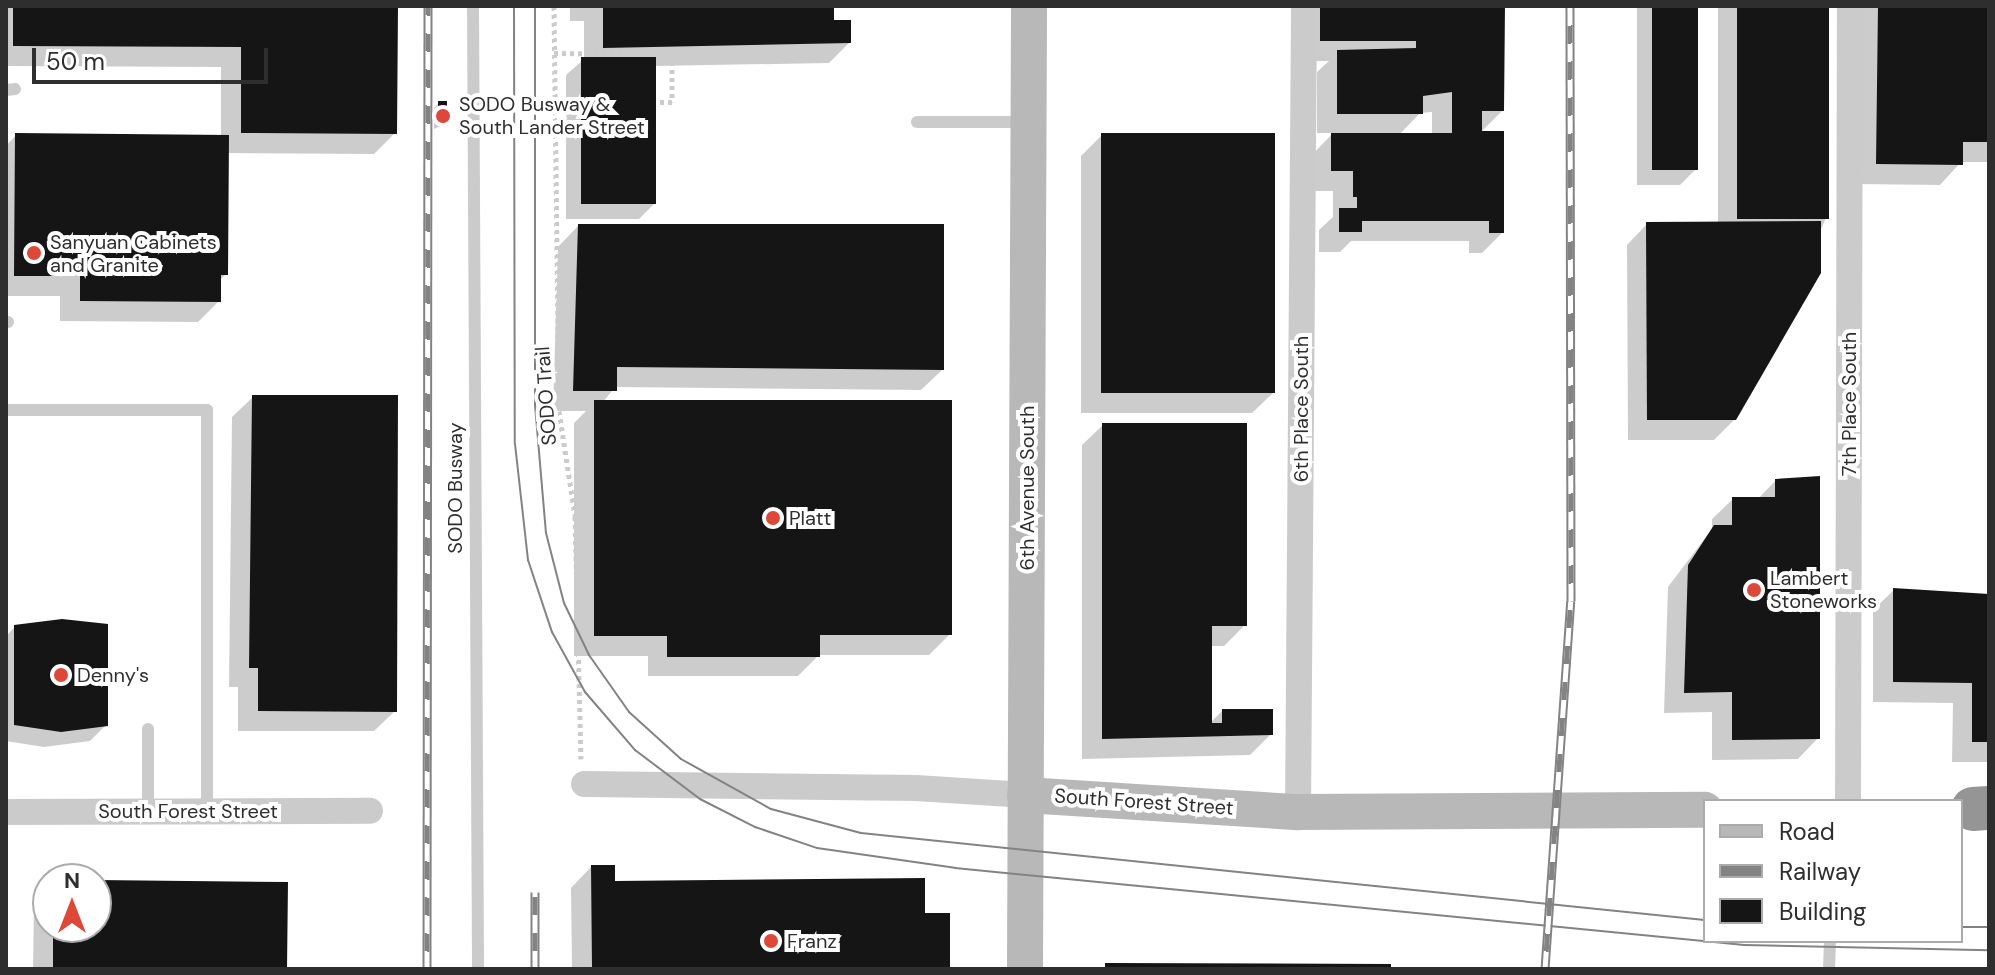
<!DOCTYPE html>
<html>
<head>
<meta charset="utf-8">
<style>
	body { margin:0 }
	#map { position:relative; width:1995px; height:975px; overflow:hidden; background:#fff; font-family:"DM Sans",sans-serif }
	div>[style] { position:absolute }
	.shadow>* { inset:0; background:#0003 }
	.building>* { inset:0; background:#151515; transform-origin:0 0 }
	.path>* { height:5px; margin-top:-2.5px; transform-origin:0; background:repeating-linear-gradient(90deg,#cbcbcb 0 4px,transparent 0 8px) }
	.service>* { height:12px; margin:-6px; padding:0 6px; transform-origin:6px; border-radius:6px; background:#cbcbcb }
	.minor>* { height:26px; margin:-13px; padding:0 13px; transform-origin:13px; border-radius:13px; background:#cbcbcb }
	.secondary>* { height:36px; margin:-18px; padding:0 18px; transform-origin:18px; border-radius:18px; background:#b8b8b8 }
	.motorway>* { height:44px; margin:-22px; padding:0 22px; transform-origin:22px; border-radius:22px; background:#959595 }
	.tram>* { height:2px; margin:-1px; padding:0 1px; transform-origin:1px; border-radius:1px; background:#838383 }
	.rail>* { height:9px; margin-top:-4.5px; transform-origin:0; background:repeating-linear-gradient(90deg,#fff 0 18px,#838383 0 36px); box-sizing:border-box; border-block:2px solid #838383 }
	.dots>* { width:22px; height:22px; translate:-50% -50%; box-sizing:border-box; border:4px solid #fff; border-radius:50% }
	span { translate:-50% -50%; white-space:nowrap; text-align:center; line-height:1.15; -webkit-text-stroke:8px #fff; paint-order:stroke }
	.poi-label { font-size:20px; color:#2e2e2e }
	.left { translate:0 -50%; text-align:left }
	.street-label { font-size:20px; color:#2e2e2e }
	.frame { position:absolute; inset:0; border:8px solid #2e2e2e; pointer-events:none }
	.legend { position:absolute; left:1703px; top:799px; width:260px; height:144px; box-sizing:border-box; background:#fff; border:2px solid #ababab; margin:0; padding:10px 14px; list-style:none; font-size:24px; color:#2e2e2e }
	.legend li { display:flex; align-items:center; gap:16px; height:40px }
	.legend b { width:40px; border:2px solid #ababab }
	.north { position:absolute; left:32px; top:863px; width:80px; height:80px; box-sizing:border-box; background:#fff; border:2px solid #ababab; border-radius:50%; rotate:0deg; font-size:22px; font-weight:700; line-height:32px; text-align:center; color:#2e2e2e }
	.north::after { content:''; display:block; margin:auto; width:28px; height:36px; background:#dd4838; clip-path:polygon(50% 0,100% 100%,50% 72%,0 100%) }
	.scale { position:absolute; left:32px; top:48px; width:236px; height:36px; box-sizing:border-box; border:4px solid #2e2e2e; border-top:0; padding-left:10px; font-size:24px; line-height:28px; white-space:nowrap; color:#2e2e2e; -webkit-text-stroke:6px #fff; paint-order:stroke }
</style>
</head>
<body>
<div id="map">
	<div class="shadow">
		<div style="clip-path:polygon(6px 6px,396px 6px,395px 133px,374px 154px,227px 153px,226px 274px,219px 281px,219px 301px,198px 322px,60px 321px,60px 296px,6px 296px,6px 146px,16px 135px,221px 137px,221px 67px,6px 66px)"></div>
		<div style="clip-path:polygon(570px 6px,832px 6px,832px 22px,849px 43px,829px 63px,654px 66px,655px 203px,639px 219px,566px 219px,566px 75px,584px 59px,584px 21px,570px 21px)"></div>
		<div style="clip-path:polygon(evenodd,1313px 6px,1503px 6px,1502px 111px,1480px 133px,1502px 233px,1482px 253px,1469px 253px,1469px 241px,1351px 241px,1340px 252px,1319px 252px,1319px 230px,1333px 217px,1333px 191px,1311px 191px,1311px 156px,1333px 133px,1317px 133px,1317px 72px,1329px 61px,1300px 61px,1313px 6px,1432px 112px,1432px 135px,1399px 135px,1420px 113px,1432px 112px)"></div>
		<div style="clip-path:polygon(1637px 6px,1696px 6px,1696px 169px,1680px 185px,1637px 185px)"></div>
		<div style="clip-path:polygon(1718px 6px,1827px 6px,1826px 218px,1735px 419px,1714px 440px,1628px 440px,1627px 245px,1647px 224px,1718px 223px)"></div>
		<div style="clip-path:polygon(1858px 6px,1989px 6px,1989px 162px,1961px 162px,1940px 185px,1856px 184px)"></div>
		<div style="clip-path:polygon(439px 103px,445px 124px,434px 129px,434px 108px)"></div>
		<div style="clip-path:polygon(1102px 135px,1273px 393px,1252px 413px,1081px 413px,1081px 156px)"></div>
		<div style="clip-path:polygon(578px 226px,942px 370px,921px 390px,615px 387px,603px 402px,950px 634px,929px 655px,819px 655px,798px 676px,648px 676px,648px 656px,574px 656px,574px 423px,586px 411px,553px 411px,558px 247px)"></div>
		<div style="clip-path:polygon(253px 397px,395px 711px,374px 731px,238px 731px,238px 687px,229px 687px,232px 417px)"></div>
		<div style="clip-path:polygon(1103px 425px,1245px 625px,1224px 646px,1210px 646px,1210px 723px,1222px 711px,1271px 734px,1250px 755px,1082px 759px,1082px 445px)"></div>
		<div style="clip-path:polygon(1775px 481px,1818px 738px,1798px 759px,1712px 760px,1712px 712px,1664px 713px,1668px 587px,1712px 529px,1712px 519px,1733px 499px,1758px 499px)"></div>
		<div style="clip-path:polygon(1894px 590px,1989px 596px,1989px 762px,1952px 762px,1953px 703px,1873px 702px,1873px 610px)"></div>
		<div style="clip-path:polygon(15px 627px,106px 725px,90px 741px,44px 747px,6px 741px,6px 636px)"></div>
		<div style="clip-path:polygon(591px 867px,613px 883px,923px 914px,948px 969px,572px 969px,571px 888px)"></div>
		<div style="clip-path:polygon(96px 882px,285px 969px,33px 969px,34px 903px,48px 888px,48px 927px,96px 927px)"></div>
	</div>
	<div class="building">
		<div style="clip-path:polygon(13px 6px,398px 6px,397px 134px,241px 133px,241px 47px,13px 46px)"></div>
		<div style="clip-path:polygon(603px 6px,834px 6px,834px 20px,851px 20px,851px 43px,603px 48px)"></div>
		<div style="clip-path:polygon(1320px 6px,1505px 6px,1504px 111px,1482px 111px,1482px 131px,1504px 131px,1504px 233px,1489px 233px,1489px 221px,1362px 221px,1362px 232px,1339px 232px,1339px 208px,1357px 208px,1357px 197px,1353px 197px,1353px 171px,1331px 171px,1331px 133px,1452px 133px,1452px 92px,1423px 96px,1423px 114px,1337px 114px,1337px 50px,1416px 48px,1416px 41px,1320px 41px)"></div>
		<div style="left:1652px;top:6px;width:46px;height:164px"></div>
		<div style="left:1737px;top:6px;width:92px;height:213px"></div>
		<div style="clip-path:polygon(1878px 6px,1989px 6px,1989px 142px,1963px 142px,1963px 165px,1876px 164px)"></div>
		<div style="left:581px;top:57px;width:75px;height:147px"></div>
		<div style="left:438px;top:101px;width:9px;height:24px"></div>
		<div style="clip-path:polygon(15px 133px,229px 135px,228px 275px,221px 275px,221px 302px,80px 301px,80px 276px,14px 276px)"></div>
		<div style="left:1101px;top:133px;width:174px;height:260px"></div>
		<div style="clip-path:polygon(1821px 221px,1821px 273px,1736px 420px,1647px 420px,1646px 222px)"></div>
		<div style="clip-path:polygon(578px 224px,944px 224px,944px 370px,617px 367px,617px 391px,573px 391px)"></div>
		<div style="clip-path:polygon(252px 395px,398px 395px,397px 712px,258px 711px,258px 668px,249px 668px)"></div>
		<div style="clip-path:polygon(594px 400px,952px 400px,952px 635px,820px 635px,820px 657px,667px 657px,667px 636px,594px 636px)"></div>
		<div style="clip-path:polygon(1102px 423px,1247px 423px,1247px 626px,1212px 626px,1212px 723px,1222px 723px,1222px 709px,1273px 709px,1273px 735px,1102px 739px)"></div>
		<div style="clip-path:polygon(1820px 476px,1820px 739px,1732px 740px,1732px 692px,1684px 693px,1688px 565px,1714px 525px,1732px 525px,1732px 497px,1775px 497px,1775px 479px)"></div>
		<div style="clip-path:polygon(1893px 588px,1989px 594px,1989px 742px,1972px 742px,1972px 683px,1893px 682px)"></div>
		<div style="clip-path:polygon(62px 619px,108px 624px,108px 726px,61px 732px,14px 725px,14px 625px)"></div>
		<div style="clip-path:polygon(591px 865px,615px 865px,615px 881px,925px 878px,925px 913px,950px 913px,950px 969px,592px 969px)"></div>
		<div style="clip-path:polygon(96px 880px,288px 882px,287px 969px,53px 969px,53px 927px,96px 927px)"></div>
		<div style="clip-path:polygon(1105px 963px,1391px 964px,1391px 969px,1105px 969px)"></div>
	</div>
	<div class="path">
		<div style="left:554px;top:6px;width:405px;rotate:89.3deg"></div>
		<div style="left:559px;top:411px;width:106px;rotate:81.3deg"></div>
		<div style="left:575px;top:516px;width:243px;rotate:88.6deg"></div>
		<div style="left:554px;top:53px;width:118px;rotate:0.5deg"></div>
		<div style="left:672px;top:54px;width:48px;rotate:90deg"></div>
		<div style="left:672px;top:102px;width:13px;rotate:180deg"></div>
	</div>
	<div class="service">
		<div style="left:473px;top:6px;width:963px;rotate:89.7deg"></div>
		<div style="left:6px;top:90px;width:9px;rotate:-6deg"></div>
		<div style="left:917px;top:122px;width:108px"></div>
		<div style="left:6px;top:322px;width:2px"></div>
		<div style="left:6px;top:410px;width:201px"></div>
		<div style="left:207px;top:410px;width:402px;rotate:90deg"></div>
		<div style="left:148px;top:729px;width:83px;rotate:90deg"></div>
		<div style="left:1829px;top:969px;width:28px;rotate:-88deg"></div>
	</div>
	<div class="minor">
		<div style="left:584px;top:784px;width:332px;rotate:0.7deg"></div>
		<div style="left:916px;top:788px;width:109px;rotate:3.7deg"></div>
		<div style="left:1848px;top:801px;width:795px;rotate:-89.86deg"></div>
		<div style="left:6px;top:812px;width:364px;rotate:-0.2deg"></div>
		<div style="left:1298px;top:812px;width:806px;rotate:-89.57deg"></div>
	</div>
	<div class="secondary">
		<div style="left:1025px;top:795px;width:274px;rotate:3.6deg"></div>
		<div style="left:1298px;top:812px;width:407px;rotate:-0.3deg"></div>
		<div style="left:1025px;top:969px;width:963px;rotate:-89.76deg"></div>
	</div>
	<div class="motorway">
		<div style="left:1973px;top:809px;width:16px;rotate:-4deg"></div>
	</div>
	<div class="tram">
		<div style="left:514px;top:6px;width:438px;rotate:89.9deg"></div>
		<div style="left:515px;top:444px;width:117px;rotate:83.6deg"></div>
		<div style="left:528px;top:560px;width:76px;rotate:71.6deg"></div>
		<div style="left:552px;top:632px;width:68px;rotate:61.2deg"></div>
		<div style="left:585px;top:692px;width:77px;rotate:49.2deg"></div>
		<div style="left:635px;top:750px;width:81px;rotate:37deg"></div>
		<div style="left:700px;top:799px;width:62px;rotate:27deg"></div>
		<div style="left:755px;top:827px;width:65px;rotate:18.7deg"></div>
		<div style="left:817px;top:848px;width:139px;rotate:8.2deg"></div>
		<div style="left:955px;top:868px;width:793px;rotate:5.57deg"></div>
		<div style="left:1744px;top:945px;width:245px;rotate:1.2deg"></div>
		<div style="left:535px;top:6px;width:399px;rotate:90deg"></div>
		<div style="left:535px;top:405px;width:128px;rotate:85.1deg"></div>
		<div style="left:546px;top:533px;width:72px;rotate:75.6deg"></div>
		<div style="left:564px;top:603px;width:58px;rotate:64.3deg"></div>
		<div style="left:589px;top:655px;width:70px;rotate:54.9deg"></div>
		<div style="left:629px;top:712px;width:70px;rotate:42.1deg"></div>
		<div style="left:681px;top:759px;width:103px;rotate:29.1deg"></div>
		<div style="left:771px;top:809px;width:93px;rotate:14.9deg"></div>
		<div style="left:861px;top:833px;width:848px;rotate:5.89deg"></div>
		<div style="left:1961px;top:927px;width:28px"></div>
	</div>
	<div class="rail">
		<div style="left:427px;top:969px;width:963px;rotate:-89.94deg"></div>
		<div style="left:535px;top:969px;width:77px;rotate:-90deg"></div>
		<div style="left:1545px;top:969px;width:369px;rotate:-86deg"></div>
		<div style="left:1571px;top:601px;width:595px;rotate:-90.1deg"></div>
	</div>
	<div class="dots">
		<div style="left:443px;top:116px;background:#dd4838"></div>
		<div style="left:34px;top:253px;background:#dd4838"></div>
		<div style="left:773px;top:518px;background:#dd4838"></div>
		<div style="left:1754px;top:590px;background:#dd4838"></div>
		<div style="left:61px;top:675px;background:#dd4838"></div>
		<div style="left:771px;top:941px;background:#dd4838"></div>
	</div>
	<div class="poi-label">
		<span class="left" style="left:459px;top:116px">SODO Busway &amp;<br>South Lander Street</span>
		<span class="left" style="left:50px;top:254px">Sanyuan Cabinets<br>and Granite</span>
		<span class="left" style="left:789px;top:518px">Platt</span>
		<span class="left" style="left:1770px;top:590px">Lambert<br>Stoneworks</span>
		<span class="left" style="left:77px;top:675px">Denny's</span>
		<span class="left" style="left:787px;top:941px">Franz</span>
	</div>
	<div class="street-label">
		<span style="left:546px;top:396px;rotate:-94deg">SODO Trail</span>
		<span style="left:1849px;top:404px;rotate:-90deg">7th Place South</span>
		<span style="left:1301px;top:409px;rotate:-90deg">6th Place South</span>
		<span style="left:455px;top:488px;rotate:-90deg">SODO Busway</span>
		<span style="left:1027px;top:488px;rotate:-90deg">6th Avenue South</span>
		<span style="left:1144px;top:802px;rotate:4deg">South Forest Street</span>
		<span style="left:188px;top:811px">South Forest Street</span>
	</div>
	<div class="frame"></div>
	<ul class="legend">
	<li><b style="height:10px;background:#b8b8b8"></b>Road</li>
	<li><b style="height:10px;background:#838383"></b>Railway</li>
	<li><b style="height:22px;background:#151515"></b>Building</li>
	</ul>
	<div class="north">N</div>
	<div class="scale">50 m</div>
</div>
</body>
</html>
